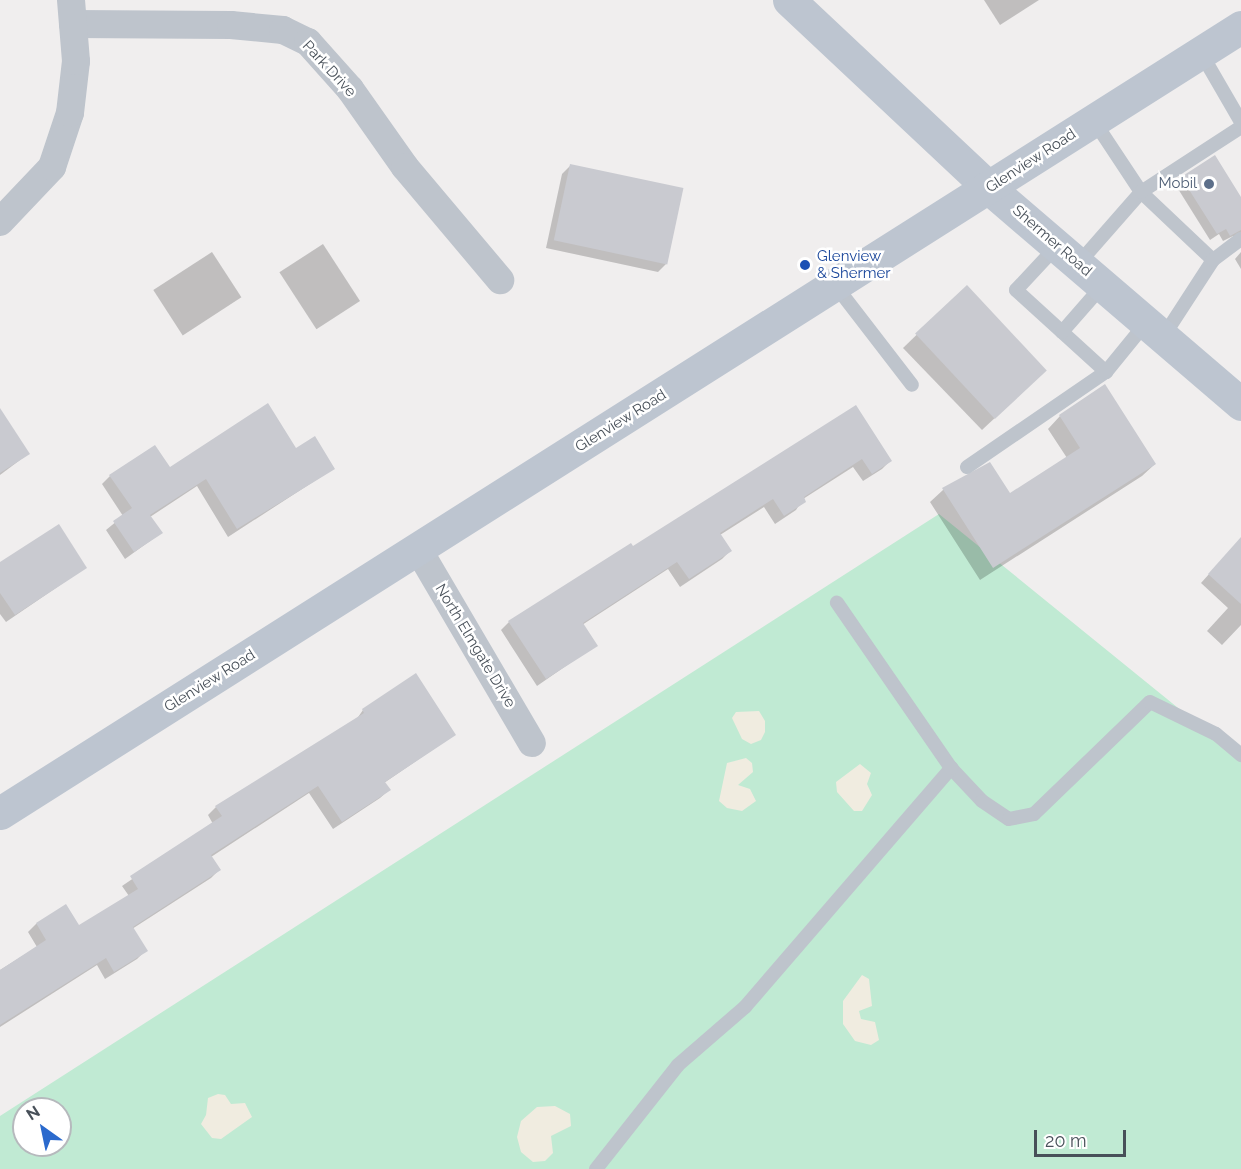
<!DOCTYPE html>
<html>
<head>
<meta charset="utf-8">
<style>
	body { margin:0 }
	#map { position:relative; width:1241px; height:1169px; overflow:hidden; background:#f0eeee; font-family:Raleway,sans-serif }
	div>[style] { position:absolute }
	.green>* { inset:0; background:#c0ead3 }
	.sand>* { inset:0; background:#f0ece0 }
	.shadow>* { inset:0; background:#0003; transform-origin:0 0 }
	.building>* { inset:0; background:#c9cad0; transform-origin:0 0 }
	.lane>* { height:14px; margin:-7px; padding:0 7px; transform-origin:7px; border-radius:7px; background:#bec4cc }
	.street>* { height:28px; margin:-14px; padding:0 14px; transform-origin:14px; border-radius:14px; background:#bec4cc }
	.secondary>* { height:33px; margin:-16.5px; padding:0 16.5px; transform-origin:16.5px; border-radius:16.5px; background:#bdc5d0 }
	.dots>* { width:16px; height:16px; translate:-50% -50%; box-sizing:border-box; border:3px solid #fff; border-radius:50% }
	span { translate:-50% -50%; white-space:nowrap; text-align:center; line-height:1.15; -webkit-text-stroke:5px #fff; paint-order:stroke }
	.street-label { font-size:15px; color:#485059 }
	.service-label { font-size:15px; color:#4e5e75 }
	.right { translate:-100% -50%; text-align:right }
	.transit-label { font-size:15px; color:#164399 }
	.left { translate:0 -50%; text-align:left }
	.north { position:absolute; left:12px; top:1097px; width:60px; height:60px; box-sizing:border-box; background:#fff; border:2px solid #b6b9bd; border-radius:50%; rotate:327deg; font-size:16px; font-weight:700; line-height:24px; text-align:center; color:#485059 }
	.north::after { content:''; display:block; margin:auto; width:21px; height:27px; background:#2b6acd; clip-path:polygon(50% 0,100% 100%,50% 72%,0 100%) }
	.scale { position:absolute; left:1034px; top:1130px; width:92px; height:27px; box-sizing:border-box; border:3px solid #485059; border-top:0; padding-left:8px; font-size:18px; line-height:21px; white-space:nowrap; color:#485059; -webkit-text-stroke:4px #fff; paint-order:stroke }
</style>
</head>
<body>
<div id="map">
	<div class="green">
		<div style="clip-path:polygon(evenodd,939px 514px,1241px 759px,1241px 1169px,0 1169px,0 1116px,939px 514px,24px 1109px,60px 1109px,60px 1145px,24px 1145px,24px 1109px)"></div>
	</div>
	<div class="sand">
		<div style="clip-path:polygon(759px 711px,765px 721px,765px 732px,761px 740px,751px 744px,742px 739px,732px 718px,736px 712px)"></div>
		<div style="clip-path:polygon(746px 758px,752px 763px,753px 772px,738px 785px,750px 789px,756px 801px,742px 811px,727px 808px,719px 801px,727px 763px)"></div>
		<div style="clip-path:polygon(860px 764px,871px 773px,867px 784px,872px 795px,862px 811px,854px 811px,837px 792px,836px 782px)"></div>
		<div style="clip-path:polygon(862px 975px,869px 979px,872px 1006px,859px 1011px,861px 1019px,875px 1022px,879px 1040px,871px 1045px,855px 1041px,843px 1024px,843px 1001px)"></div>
		<div style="clip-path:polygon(218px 1094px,225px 1095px,231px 1104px,245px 1103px,252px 1117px,221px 1139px,212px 1138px,201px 1124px,206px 1115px,208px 1098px)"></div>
		<div style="clip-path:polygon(555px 1106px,570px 1114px,571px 1126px,551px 1136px,553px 1153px,545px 1161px,533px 1162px,521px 1152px,517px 1137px,521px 1121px,537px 1107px)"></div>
	</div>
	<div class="shadow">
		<div style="clip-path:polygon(984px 0,1039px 0,1000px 25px)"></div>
		<div style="clip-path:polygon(571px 165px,666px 264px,658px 272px,546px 248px,562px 174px)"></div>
		<div style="clip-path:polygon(1182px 178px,1241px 200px,1241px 240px,1233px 236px,1223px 241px,1219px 234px,1210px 240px,1175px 184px)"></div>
		<div style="left:323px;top:244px;width:68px;height:52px;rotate:57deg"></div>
		<div style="left:212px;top:252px;width:54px;height:70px;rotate:57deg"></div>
		<div style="clip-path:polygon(1241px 252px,1241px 269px,1235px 259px)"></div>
		<div style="clip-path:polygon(966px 287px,1032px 383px,982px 430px,903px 348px)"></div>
		<div style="clip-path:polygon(855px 407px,890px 461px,882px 469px,863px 481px,853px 467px,803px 499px,796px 510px,775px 524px,764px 507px,720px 535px,730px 551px,722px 559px,680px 587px,668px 569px,582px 625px,596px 645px,537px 686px,501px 630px,509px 622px,633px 549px)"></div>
		<div style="clip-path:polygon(0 410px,28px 454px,0 475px)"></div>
		<div style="clip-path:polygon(1060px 416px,1155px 464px,1142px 476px,980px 580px,930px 502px,943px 490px,989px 464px,1009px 495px,1067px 458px,1048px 429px)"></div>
		<div style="clip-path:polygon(295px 450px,333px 469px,228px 537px,197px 486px,150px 517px,161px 533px,125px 559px,106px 530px,123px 516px,102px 484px,110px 476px)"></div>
		<div style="clip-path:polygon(1241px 551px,1241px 625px,1222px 645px,1207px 631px,1228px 608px,1201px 583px,1227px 554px)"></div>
		<div style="clip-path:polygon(0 564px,85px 568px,6px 622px,0 614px)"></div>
		<div style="clip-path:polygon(363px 710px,454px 735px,384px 783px,389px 790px,380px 798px,333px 829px,309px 793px,211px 857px,219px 870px,211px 878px,132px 929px,146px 950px,137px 959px,105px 979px,97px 965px,0 1027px,0 970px,37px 947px,28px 932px,36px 924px,65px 906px,78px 928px,129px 896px,122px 886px,213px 824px,208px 815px,216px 807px,356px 720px)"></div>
	</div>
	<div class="building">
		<div style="clip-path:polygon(1215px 155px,1241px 197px,1241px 230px,1230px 236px,1226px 229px,1217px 234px,1181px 177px)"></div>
		<div style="left:570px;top:164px;width:116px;height:78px;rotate:12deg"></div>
		<div style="left:967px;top:285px;width:117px;height:71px;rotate:47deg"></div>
		<div style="clip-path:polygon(1105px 384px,1156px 464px,993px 568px,942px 488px,990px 462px,1010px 493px,1080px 448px,1059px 415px)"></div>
		<div style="clip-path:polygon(268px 403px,296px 448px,315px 436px,335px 469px,237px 529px,206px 479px,150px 515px,163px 533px,134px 552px,113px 521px,132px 508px,109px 475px,155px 445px,170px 467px)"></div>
		<div style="clip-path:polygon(856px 405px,892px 461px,872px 474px,862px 459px,804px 497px,806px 502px,784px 516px,773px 499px,720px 533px,732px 551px,689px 579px,677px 562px,583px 623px,598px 646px,546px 679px,508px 621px,631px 543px,633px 546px)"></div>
		<div style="clip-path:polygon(0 408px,30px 454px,0 473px)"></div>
		<div style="clip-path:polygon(59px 524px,87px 568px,15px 615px,0 593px,0 562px)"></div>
		<div style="clip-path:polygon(1241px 537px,1241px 604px,1208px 574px)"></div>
		<div style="clip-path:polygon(416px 673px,456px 735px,385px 782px,391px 790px,342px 822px,318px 786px,211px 855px,221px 870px,133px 927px,148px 951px,114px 972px,106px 958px,0 1025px,0 970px,46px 940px,36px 923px,66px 904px,79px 925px,138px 889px,130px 876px,222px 816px,215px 806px,364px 713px,362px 709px)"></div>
	</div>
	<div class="lane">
		<div style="left:1201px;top:53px;width:80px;rotate:59.9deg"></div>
		<div style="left:1094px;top:121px;width:85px;rotate:56.5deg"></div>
		<div style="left:1141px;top:192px;width:99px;rotate:43.4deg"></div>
		<div style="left:1057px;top:246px;width:60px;rotate:133deg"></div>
		<div style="left:1016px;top:290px;width:122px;rotate:42.3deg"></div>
		<div style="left:1078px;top:264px;width:96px;rotate:-48.8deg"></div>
		<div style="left:1141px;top:192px;width:119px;rotate:-33deg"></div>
		<div style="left:835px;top:285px;width:126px;rotate:52.4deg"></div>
		<div style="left:1062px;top:332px;width:62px;rotate:-48.9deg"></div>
		<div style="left:1163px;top:337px;width:92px;rotate:-57deg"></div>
		<div style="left:1213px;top:260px;width:35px;rotate:-37deg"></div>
		<div style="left:967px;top:467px;width:168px;rotate:-34.4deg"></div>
		<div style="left:1106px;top:372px;width:63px;rotate:-50.8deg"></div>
		<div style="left:951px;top:768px;width:45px;rotate:46.8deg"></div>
		<div style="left:982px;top:801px;width:32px;rotate:34deg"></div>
		<div style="left:1009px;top:819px;width:25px;rotate:-11deg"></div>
		<div style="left:1034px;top:814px;width:161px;rotate:-44deg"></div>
		<div style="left:1150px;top:702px;width:73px;rotate:25.9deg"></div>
		<div style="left:1216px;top:734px;width:33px;rotate:40deg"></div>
		<div style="left:596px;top:1169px;width:132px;rotate:-51.7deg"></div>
		<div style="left:678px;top:1065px;width:89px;rotate:-40.9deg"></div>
		<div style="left:745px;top:1007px;width:316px;rotate:-49.2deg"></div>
		<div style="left:951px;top:768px;width:201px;rotate:-124.6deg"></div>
	</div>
	<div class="street">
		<div style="left:73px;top:24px;width:158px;rotate:0.4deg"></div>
		<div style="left:231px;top:25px;width:52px;rotate:5.5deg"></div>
		<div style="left:283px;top:30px;width:28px;rotate:26deg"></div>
		<div style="left:308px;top:42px;width:63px;rotate:48.2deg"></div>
		<div style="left:350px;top:89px;width:95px;rotate:54.8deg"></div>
		<div style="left:405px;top:167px;width:148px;rotate:49.9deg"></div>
		<div style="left:0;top:222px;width:76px;rotate:-46.6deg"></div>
		<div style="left:52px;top:167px;width:57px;rotate:-71.6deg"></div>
		<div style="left:70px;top:113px;width:52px;rotate:-83.4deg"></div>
		<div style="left:76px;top:61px;width:61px;rotate:-94.7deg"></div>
		<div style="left:418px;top:549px;width:225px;rotate:59.6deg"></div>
	</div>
	<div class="secondary">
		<div style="left:789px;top:0;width:274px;rotate:43.2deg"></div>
		<div style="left:989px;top:188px;width:332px;rotate:40.6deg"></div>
		<div style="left:0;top:813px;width:1469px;rotate:-32.35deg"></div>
	</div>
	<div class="dots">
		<div style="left:1209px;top:184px;background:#5c6f8a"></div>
		<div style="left:805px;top:265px;background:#1a4fb4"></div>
	</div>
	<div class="street-label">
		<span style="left:329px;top:69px;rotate:47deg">Park Drive</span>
		<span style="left:1031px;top:161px;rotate:-33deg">Glenview Road</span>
		<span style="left:1052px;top:241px;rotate:41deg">Shermer Road</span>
		<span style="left:621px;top:421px;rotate:-32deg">Glenview Road</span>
		<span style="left:475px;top:646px;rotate:59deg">North Elmgate Drive</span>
		<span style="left:210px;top:681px;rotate:-32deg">Glenview Road</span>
	</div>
	<div class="service-label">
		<span class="right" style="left:1197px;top:184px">Mobil</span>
	</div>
	<div class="transit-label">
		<span class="left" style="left:817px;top:265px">Glenview<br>&amp; Shermer</span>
	</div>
	<div class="north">N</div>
	<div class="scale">20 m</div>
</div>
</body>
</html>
